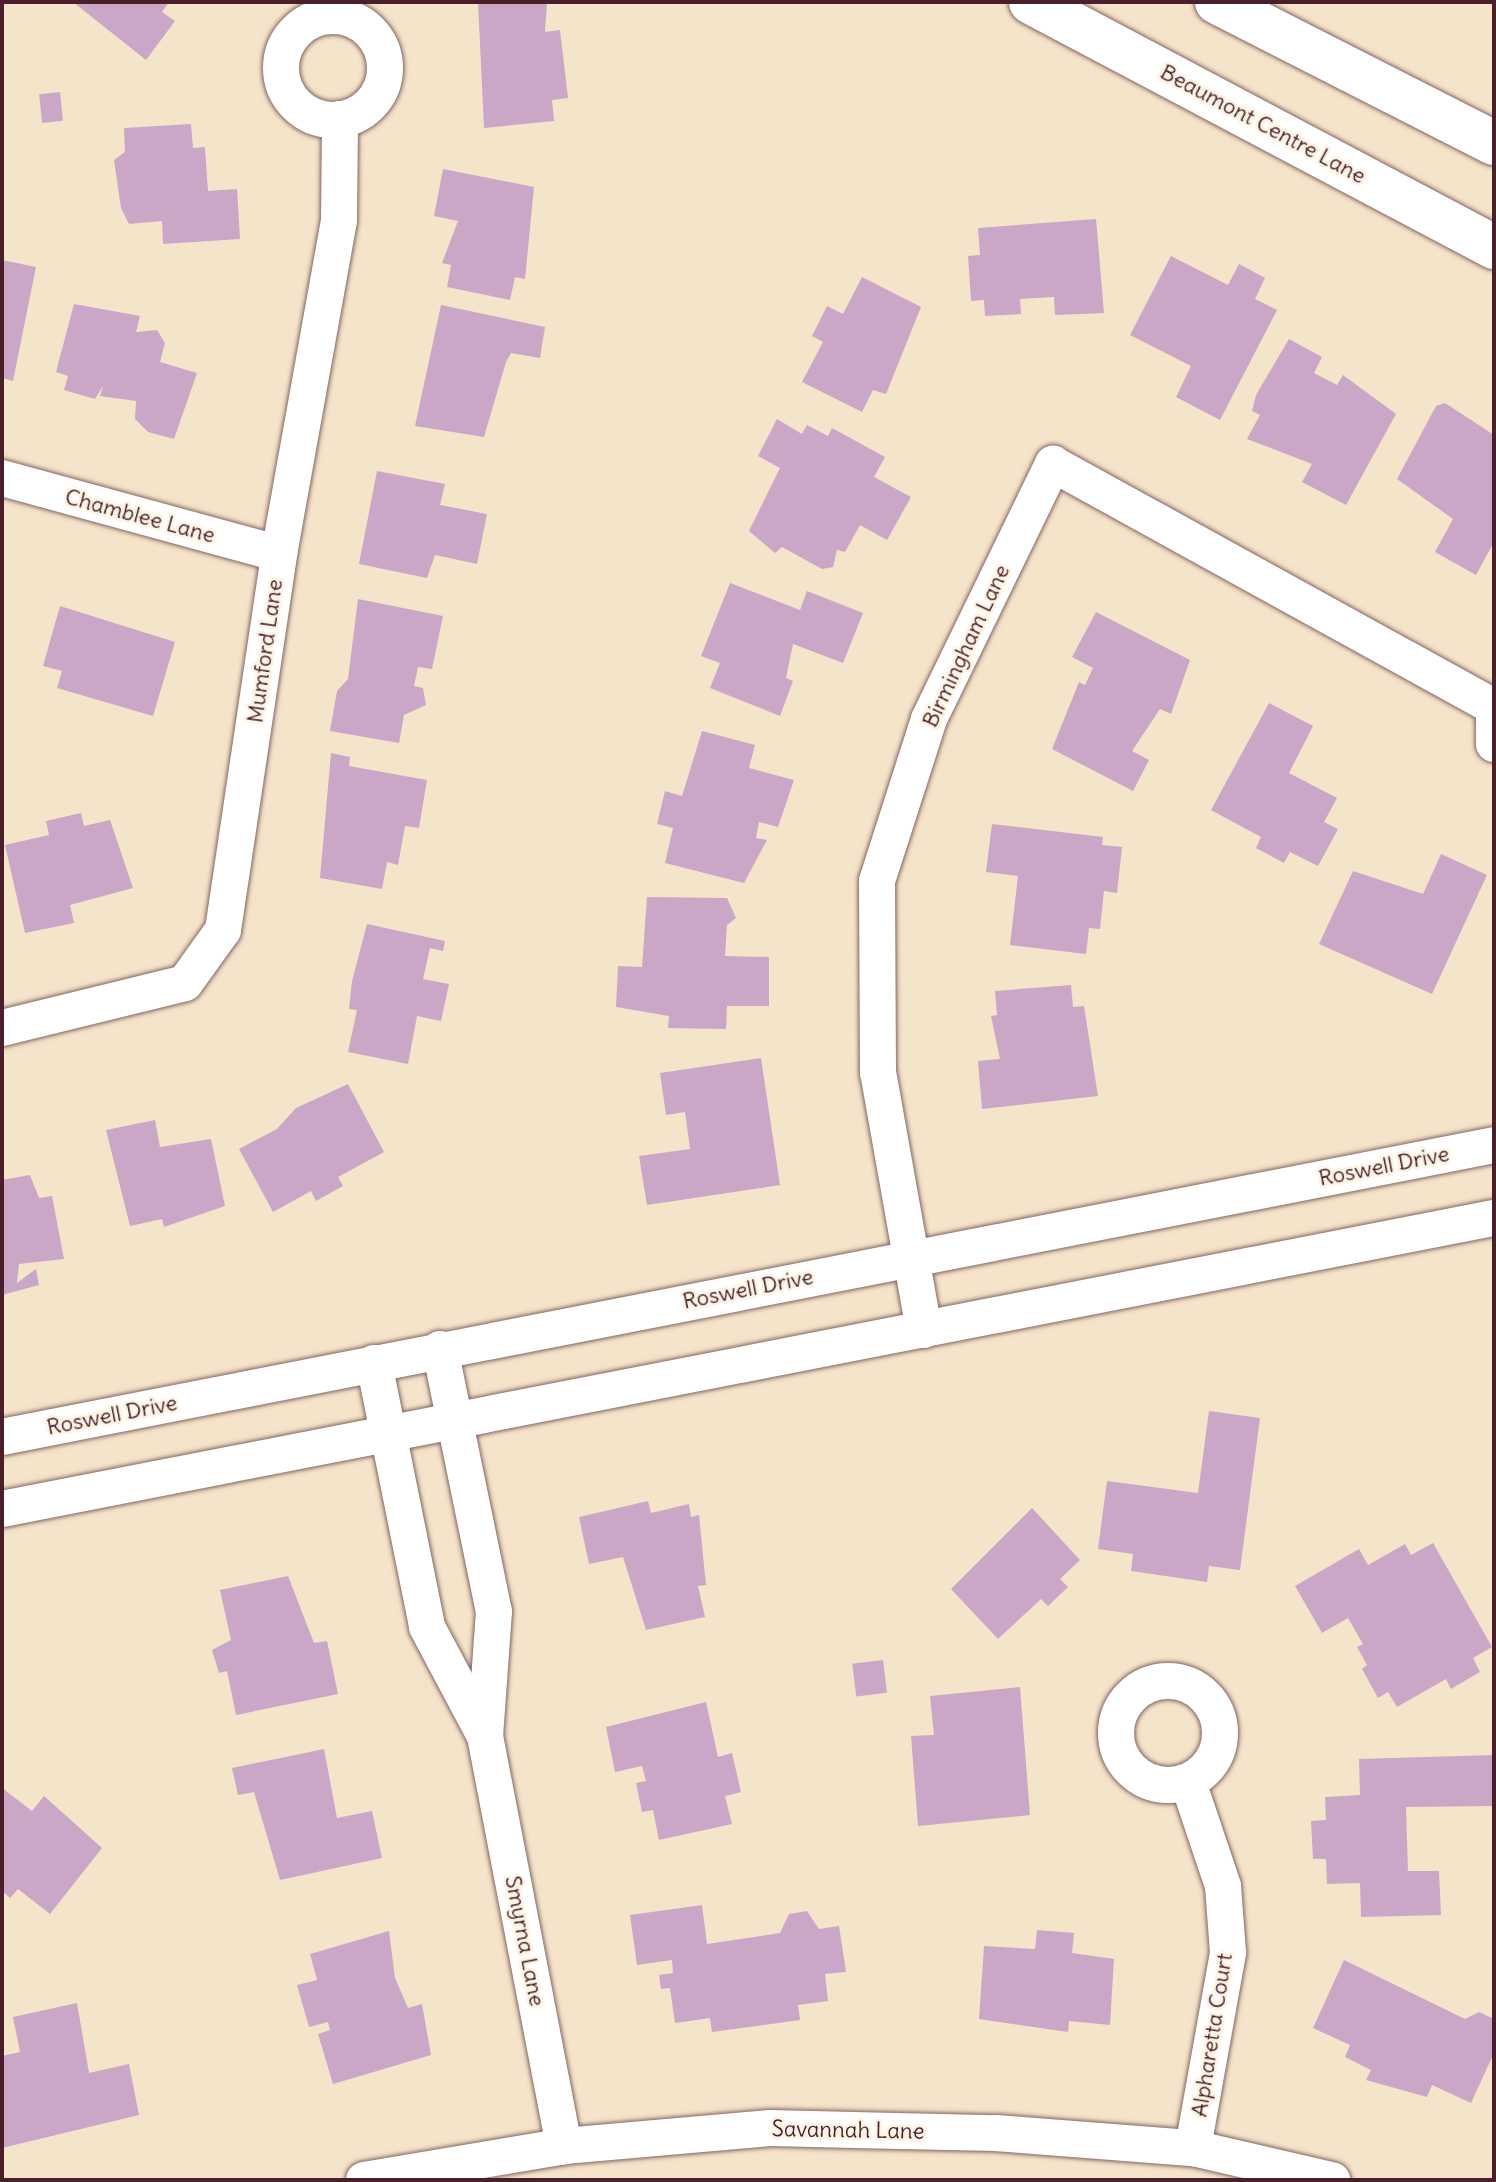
<!DOCTYPE html>
<html>
<head>
<meta charset="utf-8">
<style>
	body { margin:0 }
	#map { position:relative; width:1496px; height:2182px; overflow:hidden; background:#f4e4c9; font-family:Delius,sans-serif }
	div>[style] { position:absolute }
	.building>* { inset:0; background:#cba7c7; transform-origin:0 0 }
	.roads { filter:drop-shadow(0 0 2px #866462) drop-shadow(0 0 2px #866462) }
	.minor>* { height:36px; margin:-18px; padding:0 18px; transform-origin:18px; border-radius:18px; background:#fff }
	.minor>.ring { margin:-18px; padding:0; box-sizing:content-box; background:none; border:36px solid #fff; border-radius:50% }
	.tertiary>* { height:44px; margin:-22px; padding:0 22px; transform-origin:22px; border-radius:22px; background:#fff }
	span { translate:-50% -50%; white-space:nowrap; text-align:center; line-height:1.15; -webkit-text-stroke:6px #fcf5e5; paint-order:stroke }
	.street-label { font-size:22px; color:#4a1f2b }
	.frame { position:absolute; inset:0; border:4px solid #4a1f2b; pointer-events:none }
</style>
</head>
<body>
<div id="map">
	<div class="building">
		<div style="clip-path:polygon(73px 2px,169px 2px,162px 12px,175px 21px,146px 60px)"></div>
		<div style="clip-path:polygon(478px 2px,547px 2px,545px 32px,560px 30px,568px 98px,552px 100px,554px 121px,484px 128px)"></div>
		<div style="left:60px;top:92px;width:29px;height:21px;rotate:84deg"></div>
		<div style="clip-path:polygon(191px 124px,193px 148px,205px 147px,208px 191px,237px 189px,240px 239px,163px 244px,162px 221px,129px 224px,121px 208px,114px 160px,125px 152px,124px 128px)"></div>
		<div style="clip-path:polygon(443px 169px,534px 187px,525px 279px,515px 277px,510px 300px,447px 287px,451px 265px,442px 263px,458px 221px,434px 216px)"></div>
		<div style="clip-path:polygon(1096px 219px,1104px 313px,1055px 315px,1054px 297px,1020px 299px,1021px 314px,985px 316px,984px 300px,971px 301px,968px 256px,980px 255px,978px 228px)"></div>
		<div style="clip-path:polygon(1171px 256px,1228px 285px,1239px 264px,1265px 278px,1255px 299px,1277px 310px,1220px 420px,1176px 397px,1191px 366px,1130px 335px)"></div>
		<div style="clip-path:polygon(2px 260px,36px 267px,13px 381px,2px 378px)"></div>
		<div style="clip-path:polygon(862px 277px,921px 307px,886px 394px,873px 390px,862px 412px,802px 382px,823px 342px,812px 336px,827px 306px,843px 314px)"></div>
		<div style="clip-path:polygon(74px 304px,140px 316px,136px 332px,157px 330px,165px 343px,160px 362px,197px 373px,174px 439px,148px 432px,135px 419px,136px 401px,100px 396px,103px 386px,95px 399px,64px 390px,68px 376px,56px 372px)"></div>
		<div style="clip-path:polygon(441px 305px,545px 327px,540px 358px,511px 353px,506px 362px,484px 437px,415px 426px)"></div>
		<div style="clip-path:polygon(1289px 339px,1322px 357px,1314px 373px,1337px 385px,1343px 375px,1396px 414px,1346px 505px,1302px 482px,1312px 464px,1247px 439px,1260px 415px,1252px 411px,1256px 395px)"></div>
		<div style="clip-path:polygon(1445px 403px,1494px 435px,1494px 542px,1476px 575px,1435px 552px,1453px 519px,1397px 479px,1436px 406px)"></div>
		<div style="clip-path:polygon(777px 419px,802px 434px,807px 425px,828px 436px,832px 428px,885px 457px,874px 477px,911px 497px,887px 540px,860px 525px,845px 552px,837px 550px,833px 567px,822px 569px,782px 547px,775px 553px,749px 531px,780px 468px,758px 456px)"></div>
		<div style="clip-path:polygon(377px 471px,445px 484px,440px 505px,487px 514px,477px 564px,435px 555px,427px 578px,359px 564px)"></div>
		<div style="clip-path:polygon(730px 583px,800px 610px,807px 591px,863px 613px,843px 663px,793px 644px,786px 678px,793px 681px,780px 716px,710px 688px,720px 663px,701px 656px)"></div>
		<div style="clip-path:polygon(358px 599px,443px 616px,432px 669px,418px 667px,414px 686px,423px 688px,426px 705px,404px 715px,399px 743px,330px 731px,337px 691px,348px 679px)"></div>
		<div style="clip-path:polygon(60px 606px,175px 642px,153px 716px,57px 688px,62px 671px,43px 666px)"></div>
		<div style="clip-path:polygon(1096px 612px,1190px 660px,1171px 714px,1160px 709px,1132px 751px,1149px 760px,1133px 791px,1052px 749px,1079px 682px,1085px 685px,1093px 668px,1072px 657px)"></div>
		<div style="clip-path:polygon(1269px 703px,1313px 726px,1289px 773px,1337px 798px,1324px 822px,1338px 829px,1318px 866px,1290px 852px,1284px 863px,1256px 848px,1261px 837px,1211px 810px)"></div>
		<div style="clip-path:polygon(702px 731px,755px 745px,749px 768px,794px 780px,778px 827px,759px 822px,756px 838px,767px 840px,744px 883px,665px 863px,673px 828px,657px 824px,665px 791px,682px 796px)"></div>
		<div style="clip-path:polygon(331px 753px,350px 757px,349px 766px,427px 780px,419px 828px,405px 826px,398px 865px,387px 862px,382px 889px,320px 878px)"></div>
		<div style="clip-path:polygon(81px 813px,84px 826px,110px 820px,133px 888px,70px 905px,74px 923px,25px 933px,5px 845px,49px 835px,46px 821px)"></div>
		<div style="clip-path:polygon(992px 824px,1103px 837px,1102px 845px,1122px 847px,1117px 893px,1104px 891px,1100px 929px,1089px 928px,1086px 954px,1010px 945px,1018px 876px,986px 872px)"></div>
		<div style="clip-path:polygon(1441px 854px,1487px 875px,1432px 994px,1319px 944px,1353px 871px,1423px 894px)"></div>
		<div style="clip-path:polygon(647px 897px,727px 898px,736px 918px,727px 925px,725px 956px,769px 957px,769px 1006px,727px 1006px,726px 1029px,668px 1028px,669px 1016px,616px 1007px,618px 966px,642px 967px)"></div>
		<div style="clip-path:polygon(367px 924px,445px 941px,443px 951px,430px 948px,423px 979px,449px 984px,441px 1021px,417px 1016px,408px 1064px,348px 1052px,357px 1010px,349px 1009px,352px 981px)"></div>
		<div style="clip-path:polygon(1071px 985px,1073px 1007px,1084px 1006px,1098px 1096px,982px 1109px,978px 1061px,1000px 1059px,991px 1016px,997px 1015px,995px 991px)"></div>
		<div style="clip-path:polygon(761px 1058px,780px 1185px,647px 1205px,639px 1156px,690px 1149px,685px 1112px,666px 1115px,660px 1073px)"></div>
		<div style="clip-path:polygon(348px 1084px,384px 1152px,338px 1177px,343px 1186px,316px 1201px,311px 1191px,273px 1212px,239px 1149px,277px 1129px,296px 1108px)"></div>
		<div style="clip-path:polygon(155px 1120px,160px 1147px,211px 1139px,225px 1206px,164px 1227px,162px 1219px,130px 1226px,106px 1130px)"></div>
		<div style="clip-path:polygon(30px 1175px,39px 1198px,52px 1196px,64px 1259px,19px 1264px,17px 1283px,36px 1269px,39px 1285px,2px 1295px,2px 1180px)"></div>
		<div style="clip-path:polygon(1209px 1411px,1260px 1418px,1240px 1570px,1209px 1566px,1207px 1582px,1131px 1571px,1133px 1554px,1098px 1549px,1107px 1481px,1198px 1493px)"></div>
		<div style="clip-path:polygon(648px 1501px,651px 1513px,689px 1504px,691px 1517px,699px 1515px,706px 1585px,698px 1586px,705px 1617px,646px 1630px,623px 1557px,589px 1564px,579px 1517px)"></div>
		<div style="clip-path:polygon(1032px 1508px,1080px 1560px,1060px 1579px,1068px 1587px,1048px 1606px,1041px 1599px,998px 1639px,951px 1589px)"></div>
		<div style="clip-path:polygon(1433px 1543px,1492px 1647px,1473px 1658px,1480px 1672px,1451px 1689px,1446px 1679px,1397px 1707px,1388px 1692px,1378px 1698px,1362px 1669px,1367px 1665px,1357px 1647px,1363px 1644px,1348px 1618px,1322px 1633px,1295px 1586px,1359px 1549px,1368px 1565px,1405px 1544px,1411px 1555px)"></div>
		<div style="clip-path:polygon(288px 1576px,314px 1643px,327px 1641px,338px 1694px,236px 1715px,227px 1671px,219px 1673px,212px 1650px,231px 1640px,220px 1590px)"></div>
		<div style="left:883px;top:1660px;width:33px;height:31px;rotate:83deg"></div>
		<div style="clip-path:polygon(1020px 1687px,1030px 1815px,918px 1826px,911px 1736px,934px 1735px,930px 1696px)"></div>
		<div style="clip-path:polygon(706px 1702px,718px 1757px,732px 1753px,741px 1792px,725px 1796px,732px 1824px,659px 1840px,653px 1810px,642px 1812px,636px 1783px,646px 1781px,642px 1766px,615px 1772px,606px 1727px)"></div>
		<div style="clip-path:polygon(324px 1749px,337px 1818px,372px 1811px,382px 1858px,280px 1880px,254px 1792px,238px 1795px,232px 1768px)"></div>
		<div style="clip-path:polygon(1494px 1755px,1494px 1806px,1406px 1807px,1408px 1871px,1439px 1871px,1441px 1915px,1361px 1917px,1360px 1883px,1327px 1884px,1326px 1859px,1313px 1859px,1311px 1821px,1326px 1820px,1325px 1797px,1360px 1795px,1359px 1759px)"></div>
		<div style="clip-path:polygon(2px 1788px,32px 1811px,44px 1796px,102px 1848px,50px 1914px,18px 1889px,10px 1898px,2px 1891px)"></div>
		<div style="clip-path:polygon(702px 1905px,707px 1944px,780px 1933px,789px 1914px,807px 1911px,819px 1929px,839px 1926px,846px 1972px,825px 1974px,828px 2001px,798px 2005px,800px 2020px,712px 2032px,710px 2018px,675px 2023px,670px 1988px,661px 1989px,659px 1975px,673px 1973px,672px 1960px,637px 1965px,630px 1915px)"></div>
		<div style="clip-path:polygon(1037px 1930px,1074px 1933px,1072px 1953px,1114px 1959px,1110px 2025px,1069px 2021px,1068px 2032px,979px 2019px,984px 1946px,1035px 1949px)"></div>
		<div style="clip-path:polygon(389px 1931px,395px 1978px,408px 2008px,422px 2004px,431px 2055px,333px 2084px,318px 2034px,330px 2030px,328px 2022px,309px 2027px,297px 1985px,317px 1980px,310px 1954px)"></div>
		<div style="clip-path:polygon(1344px 1960px,1465px 2019px,1479px 2012px,1494px 2019px,1494px 2053px,1471px 2103px,1432px 2085px,1427px 2097px,1366px 2080px,1371px 2070px,1345px 2057px,1350px 2045px,1313px 2028px)"></div>
		<div style="clip-path:polygon(77px 2003px,89px 2073px,129px 2064px,139px 2115px,2px 2148px,2px 2056px,20px 2052px,13px 2017px)"></div>
	</div>
	<div class="roads">
		<div class="minor">
			<div class="ring" style="left:281px;top:16px;width:68px;height:68px"></div>
			<div style="left:2px;top:478px;width:287px;rotate:15.3deg"></div>
			<div style="left:1494px;top:709px;width:35px;rotate:90deg"></div>
			<div style="left:2px;top:1028px;width:188px;rotate:-13.8deg"></div>
			<div style="left:185px;top:983px;width:65px;rotate:-54.4deg"></div>
			<div style="left:223px;top:930px;width:380px;rotate:-81.5deg"></div>
			<div style="left:279px;top:554px;width:339px;rotate:-79.8deg"></div>
			<div style="left:339px;top:220px;width:101px;rotate:-89.4deg"></div>
			<div style="left:924px;top:1330px;width:261px;rotate:-100.1deg"></div>
			<div style="left:878px;top:1073px;width:192px;rotate:-90.3deg"></div>
			<div style="left:877px;top:881px;width:170px;rotate:-72.2deg"></div>
			<div style="left:929px;top:719px;width:284px;rotate:-64.1deg"></div>
			<div style="left:1053px;top:464px;width:504px;rotate:28.86deg"></div>
			<div style="left:440px;top:1349px;width:268px;rotate:78.4deg"></div>
			<div style="left:494px;top:1611px;width:125px;rotate:94.1deg"></div>
			<div style="left:485px;top:1736px;width:418px;rotate:79.1deg"></div>
			<div style="left:374px;top:1363px;width:269px;rotate:78.6deg"></div>
			<div style="left:427px;top:1627px;width:123px;rotate:62deg"></div>
			<div style="left:2px;top:1437px;width:1520px;rotate:-11.07deg"></div>
			<div style="left:2px;top:1509px;width:1520px;rotate:-11.04deg"></div>
			<div class="ring" style="left:1116px;top:1681px;width:68px;height:68px"></div>
			<div style="left:1188px;top:1782px;width:110px;rotate:71.4deg"></div>
			<div style="left:1223px;top:1886px;width:67px;rotate:85.7deg"></div>
			<div style="left:1228px;top:1953px;width:198px;rotate:100.2deg"></div>
			<div style="left:364px;top:2180px;width:203px;rotate:-9.6deg"></div>
			<div style="left:564px;top:2146px;width:207px;rotate:-5deg"></div>
			<div style="left:770px;top:2128px;width:226px;rotate:1.3deg"></div>
			<div style="left:996px;top:2133px;width:198px;rotate:4.4deg"></div>
			<div style="left:1193px;top:2148px;width:143px;rotate:13deg"></div>
		</div>
		<div class="tertiary">
			<div style="left:1031px;top:2px;width:524px;rotate:27.89deg"></div>
			<div style="left:1217px;top:2px;width:311px;rotate:27deg"></div>
		</div>
	</div>
	<div class="street-label">
		<span style="left:1263px;top:124px;rotate:28deg">Beaumont Centre Lane</span>
		<span style="left:140px;top:516px;rotate:15deg">Chamblee Lane</span>
		<span style="left:966px;top:646px;rotate:-65deg">Birmingham Lane</span>
		<span style="left:265px;top:651px;rotate:-82deg">Mumford Lane</span>
		<span style="left:1384px;top:1166px;rotate:-11deg">Roswell Drive</span>
		<span style="left:748px;top:1289px;rotate:-11deg">Roswell Drive</span>
		<span style="left:112px;top:1415px;rotate:-11deg">Roswell Drive</span>
		<span style="left:525px;top:1941px;rotate:79deg">Smyrna Lane</span>
		<span style="left:1212px;top:2035px;rotate:-81deg">Alpharetta Court</span>
		<span style="left:848px;top:2130px;rotate:1deg">Savannah Lane</span>
	</div>
	<div class="frame"></div>
</div>
</body>
</html>
